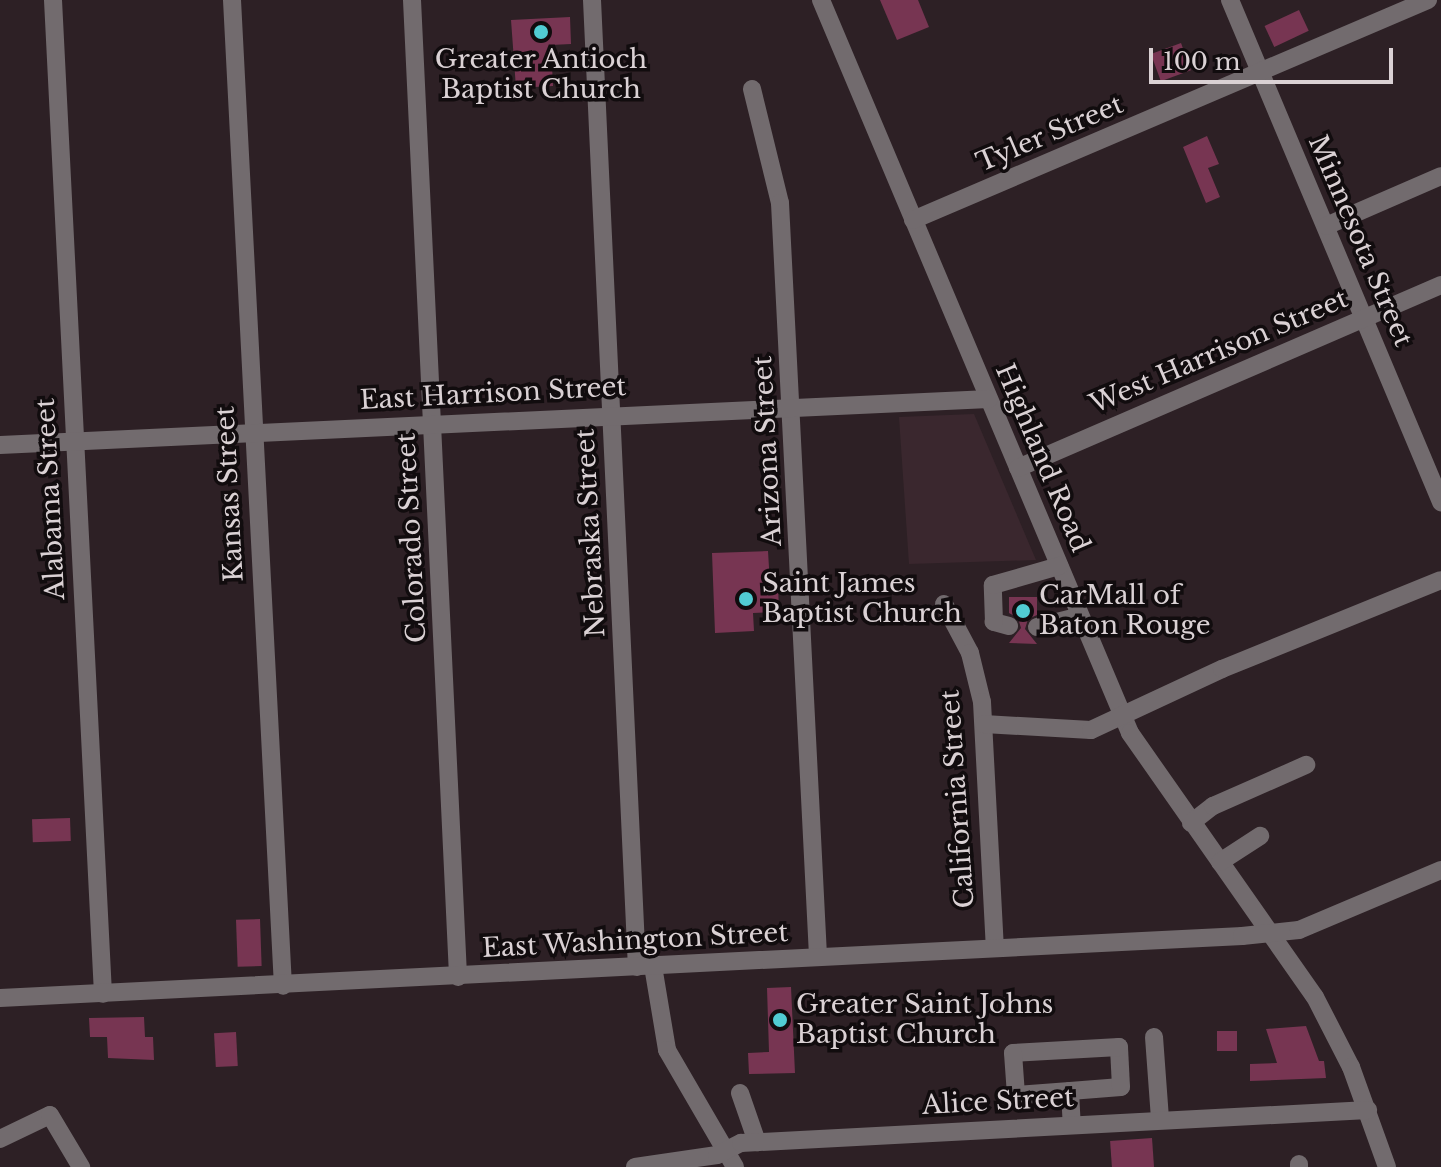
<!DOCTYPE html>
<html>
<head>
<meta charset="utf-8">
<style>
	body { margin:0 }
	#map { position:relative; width:1441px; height:1167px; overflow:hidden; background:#2d2025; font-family:"Libre Baskerville",serif }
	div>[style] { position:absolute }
	.built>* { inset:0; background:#3a272e }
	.building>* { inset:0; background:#773552; transform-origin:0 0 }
	.minor>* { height:18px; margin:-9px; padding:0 9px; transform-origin:9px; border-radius:9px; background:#726b6e }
	.dots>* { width:22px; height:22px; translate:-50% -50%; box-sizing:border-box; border:4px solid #110c0e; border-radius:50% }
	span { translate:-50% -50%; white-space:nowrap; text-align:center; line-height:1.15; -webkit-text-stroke:7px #110c0e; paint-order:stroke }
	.poi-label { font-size:26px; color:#dad1d4 }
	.left { translate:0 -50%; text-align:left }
	.street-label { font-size:26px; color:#dad1d4 }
	.scale { position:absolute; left:1149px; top:48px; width:244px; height:36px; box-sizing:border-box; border:4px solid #dad1d4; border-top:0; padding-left:10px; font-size:24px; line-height:28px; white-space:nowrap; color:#dad1d4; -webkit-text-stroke:6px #110c0e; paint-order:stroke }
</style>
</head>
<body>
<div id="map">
	<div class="built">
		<div style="clip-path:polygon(974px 414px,1036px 560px,909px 564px,899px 417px)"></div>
	</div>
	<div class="building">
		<div style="clip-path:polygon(880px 0,918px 0,929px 27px,897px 40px)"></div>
		<div style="left:1299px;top:10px;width:23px;height:38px;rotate:65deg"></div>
		<div style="clip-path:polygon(570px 17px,571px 44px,551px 45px,553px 86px,516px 88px,511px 20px)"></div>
		<div style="left:1181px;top:43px;width:29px;height:32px;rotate:70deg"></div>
		<div style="clip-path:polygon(1207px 136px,1219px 164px,1208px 168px,1220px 197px,1206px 203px,1183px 147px)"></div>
		<div style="clip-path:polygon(768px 551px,770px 584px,778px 584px,779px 612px,753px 613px,754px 631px,715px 633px,712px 553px)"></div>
		<div style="clip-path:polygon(1009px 597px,1037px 597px,1037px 615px,1028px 619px,1025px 629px,1037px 644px,1009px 643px,1021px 628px,1018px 618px,1009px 613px)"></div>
		<div style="left:70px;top:818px;width:23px;height:38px;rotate:88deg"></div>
		<div style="left:260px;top:919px;width:47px;height:24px;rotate:88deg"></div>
		<div style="clip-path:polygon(791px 987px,795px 1073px,749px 1074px,748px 1053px,769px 1052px,767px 988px)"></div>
		<div style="clip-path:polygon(144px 1017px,145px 1037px,153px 1037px,154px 1060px,108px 1058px,107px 1037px,90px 1037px,89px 1018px)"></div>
		<div style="clip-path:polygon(1306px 1026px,1319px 1061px,1324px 1061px,1326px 1078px,1250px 1081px,1250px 1064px,1277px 1063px,1266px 1029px)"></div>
		<div style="left:1217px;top:1031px;width:20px;height:20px"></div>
		<div style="left:236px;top:1032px;width:34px;height:22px;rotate:87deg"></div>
		<div style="left:1152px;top:1138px;width:29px;height:42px;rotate:86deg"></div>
	</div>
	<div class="minor">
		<div style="left:53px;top:0;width:995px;rotate:87.12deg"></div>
		<div style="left:232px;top:0;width:987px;rotate:87.04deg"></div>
		<div style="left:412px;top:0;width:978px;rotate:87.3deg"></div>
		<div style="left:592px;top:0;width:968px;rotate:87.34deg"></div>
		<div style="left:821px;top:0;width:795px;rotate:67.14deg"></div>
		<div style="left:1130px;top:733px;width:322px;rotate:55deg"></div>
		<div style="left:1315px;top:997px;width:79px;rotate:62.8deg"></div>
		<div style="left:1351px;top:1067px;width:106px;rotate:70.2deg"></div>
		<div style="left:1230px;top:0;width:545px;rotate:67.2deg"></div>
		<div style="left:752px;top:89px;width:117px;rotate:76.2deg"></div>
		<div style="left:780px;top:203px;width:755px;rotate:87.11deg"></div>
		<div style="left:913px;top:220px;width:560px;rotate:-23.13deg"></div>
		<div style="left:1326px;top:226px;width:125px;rotate:-23.5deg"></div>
		<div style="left:0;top:445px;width:990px;rotate:-2.66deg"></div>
		<div style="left:1018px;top:468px;width:461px;rotate:-23.4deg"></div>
		<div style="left:944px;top:604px;width:55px;rotate:62deg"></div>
		<div style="left:970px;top:653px;width:50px;rotate:76.2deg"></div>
		<div style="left:982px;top:702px;width:246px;rotate:87deg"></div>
		<div style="left:1009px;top:626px;width:16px;rotate:-165deg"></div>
		<div style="left:994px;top:622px;width:37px;rotate:-92deg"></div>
		<div style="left:993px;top:585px;width:69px;rotate:-16.1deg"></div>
		<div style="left:1037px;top:627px;width:44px;rotate:-14.3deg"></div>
		<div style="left:984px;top:724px;width:107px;rotate:3.2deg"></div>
		<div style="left:1091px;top:730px;width:145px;rotate:-25deg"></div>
		<div style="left:1222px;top:669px;width:236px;rotate:-22.1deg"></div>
		<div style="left:1191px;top:823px;width:28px;rotate:-38deg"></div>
		<div style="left:1213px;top:806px;width:102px;rotate:-23.8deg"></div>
		<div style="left:1220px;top:862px;width:48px;rotate:-33deg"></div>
		<div style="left:653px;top:966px;width:85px;rotate:80.5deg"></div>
		<div style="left:667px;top:1050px;width:135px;rotate:59.8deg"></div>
		<div style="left:0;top:998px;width:1244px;rotate:-2.86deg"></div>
		<div style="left:1242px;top:936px;width:57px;rotate:-6deg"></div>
		<div style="left:1299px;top:930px;width:154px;rotate:-22.9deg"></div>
		<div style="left:1154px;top:1037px;width:82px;rotate:85.8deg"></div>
		<div style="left:1070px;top:1091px;width:51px;rotate:-4.5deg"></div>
		<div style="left:1121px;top:1087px;width:40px;rotate:-92.9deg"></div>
		<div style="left:1119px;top:1047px;width:106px;rotate:176.8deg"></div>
		<div style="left:1013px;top:1053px;width:42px;rotate:85.9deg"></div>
		<div style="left:1016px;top:1095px;width:54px;rotate:-4.2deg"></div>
		<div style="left:1070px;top:1091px;width:33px;rotate:87deg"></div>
		<div style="left:740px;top:1093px;width:52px;rotate:70.9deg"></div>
		<div style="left:0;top:1139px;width:55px;rotate:-25.6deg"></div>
		<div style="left:50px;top:1115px;width:61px;rotate:59.2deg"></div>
		<div style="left:1299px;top:1164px;width:3px;rotate:90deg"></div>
		<div style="left:635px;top:1167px;width:83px;rotate:-8.3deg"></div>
		<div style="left:717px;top:1155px;width:27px;rotate:-27deg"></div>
		<div style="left:741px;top:1143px;width:628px;rotate:-3.01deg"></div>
	</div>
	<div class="dots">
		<div style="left:541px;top:32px;background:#51ccd3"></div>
		<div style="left:746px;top:599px;background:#51ccd3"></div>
		<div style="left:1023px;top:611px;background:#51ccd3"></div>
		<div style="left:780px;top:1020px;background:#51ccd3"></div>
	</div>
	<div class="poi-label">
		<span style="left:541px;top:75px">Greater Antioch<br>Baptist Church</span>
		<span class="left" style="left:762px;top:599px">Saint James<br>Baptist Church</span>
		<span class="left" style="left:1039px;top:611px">CarMall of<br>Baton Rouge</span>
		<span class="left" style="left:796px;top:1020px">Greater Saint Johns<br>Baptist Church</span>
	</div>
	<div class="street-label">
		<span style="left:1050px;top:134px;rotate:-23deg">Tyler Street</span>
		<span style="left:1360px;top:241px;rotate:67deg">Minnesota Street</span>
		<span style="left:1219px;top:352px;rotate:-23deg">West Harrison Street</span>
		<span style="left:493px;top:394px;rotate:-3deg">East Harrison Street</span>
		<span style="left:768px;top:451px;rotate:-93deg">Arizona Street</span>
		<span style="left:1042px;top:458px;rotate:67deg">Highland Road</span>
		<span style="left:230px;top:494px;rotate:-93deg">Kansas Street</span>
		<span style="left:51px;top:499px;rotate:-93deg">Alabama Street</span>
		<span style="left:591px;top:533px;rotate:-93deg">Nebraska Street</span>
		<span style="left:412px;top:538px;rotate:-93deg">Colorado Street</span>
		<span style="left:958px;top:799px;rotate:-94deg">California Street</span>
		<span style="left:635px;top:941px;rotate:-3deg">East Washington Street</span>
		<span style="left:998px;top:1102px;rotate:-3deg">Alice Street</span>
	</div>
	<div class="scale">100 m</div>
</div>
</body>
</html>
